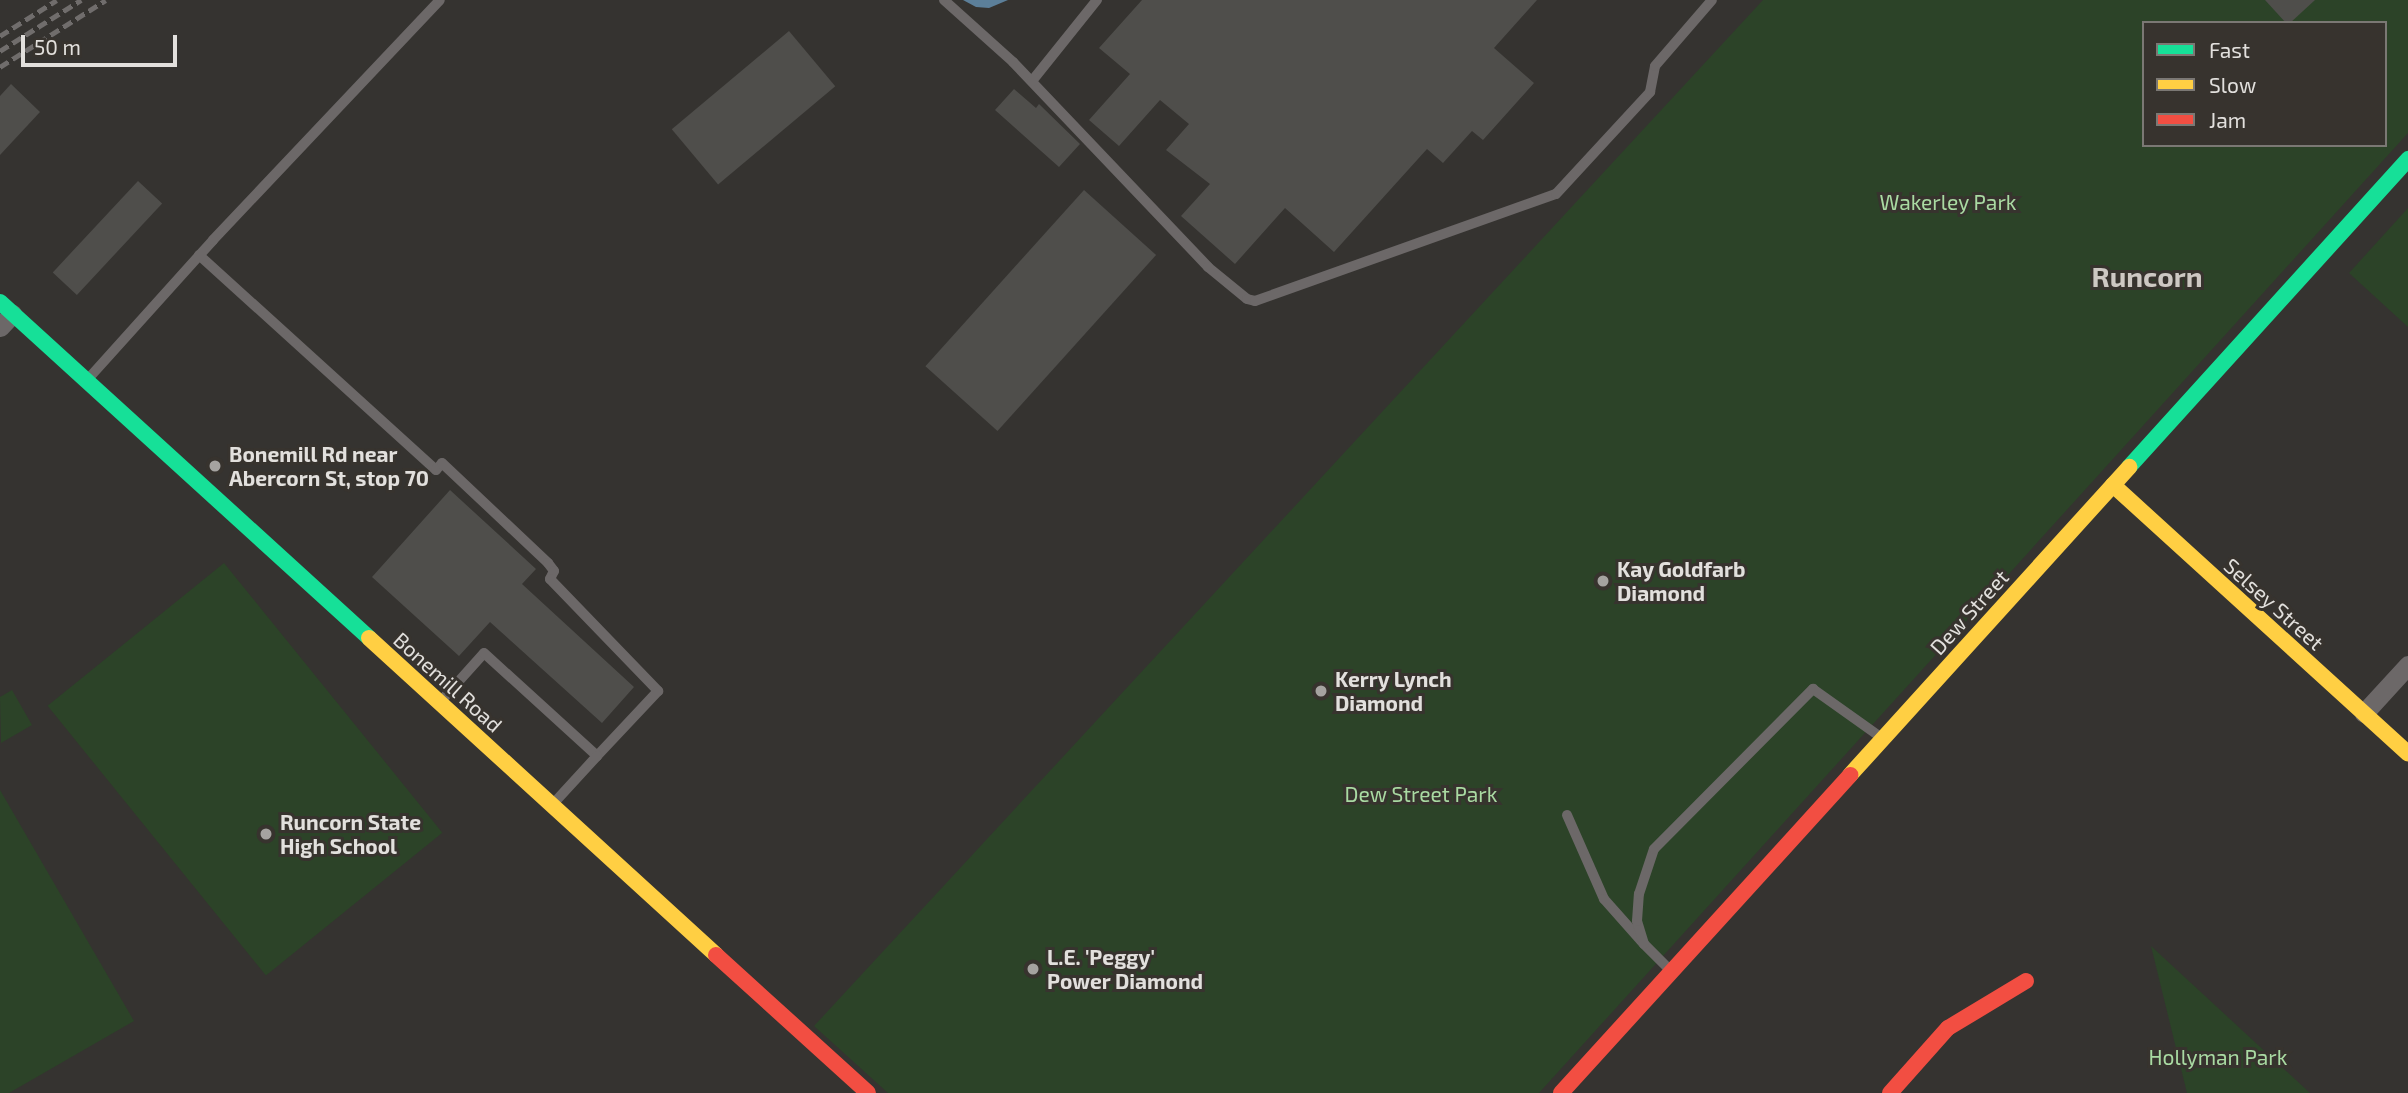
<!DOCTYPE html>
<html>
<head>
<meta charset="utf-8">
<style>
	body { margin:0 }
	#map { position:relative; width:2408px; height:1093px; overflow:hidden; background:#353330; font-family:"Exo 2",sans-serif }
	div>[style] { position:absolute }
	.green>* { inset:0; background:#2c4328; transform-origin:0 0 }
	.water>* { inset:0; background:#5c7f99 }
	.building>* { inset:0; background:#4f4e4b; transform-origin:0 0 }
	.lane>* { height:10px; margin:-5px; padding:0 5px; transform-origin:5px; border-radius:5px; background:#6c6868 }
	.street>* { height:19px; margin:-9.5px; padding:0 9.5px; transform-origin:9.5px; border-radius:9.5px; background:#6c6868 }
	.fast>* { height:16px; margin:-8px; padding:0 8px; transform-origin:8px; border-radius:8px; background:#16e098 }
	.slow>* { height:16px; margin:-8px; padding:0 8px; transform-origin:8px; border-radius:8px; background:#ffcf43 }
	.jam>* { height:16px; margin:-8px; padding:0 8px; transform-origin:8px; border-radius:8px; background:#f24e42 }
	.rail>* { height:5px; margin-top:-2.5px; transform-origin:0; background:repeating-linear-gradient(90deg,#706d6c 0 10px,transparent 0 15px) }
	.dots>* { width:19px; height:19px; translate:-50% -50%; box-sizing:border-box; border:4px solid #37332e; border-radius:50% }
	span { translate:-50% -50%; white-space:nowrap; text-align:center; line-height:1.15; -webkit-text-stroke:6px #37332e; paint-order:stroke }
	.park-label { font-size:21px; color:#a9daa2 }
	.poi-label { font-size:21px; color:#e2e0dd; font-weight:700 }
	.left { translate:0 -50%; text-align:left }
	.street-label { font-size:21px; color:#e2e0dd }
	.district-label { font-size:28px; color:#cdc8c3; font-weight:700 }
	.legend { position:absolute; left:2142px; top:21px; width:245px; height:126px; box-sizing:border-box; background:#37332e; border:2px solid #7b7874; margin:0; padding:9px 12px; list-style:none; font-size:21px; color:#e2e0dd }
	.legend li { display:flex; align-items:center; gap:14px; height:35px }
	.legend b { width:35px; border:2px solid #7b7874 }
	.scale { position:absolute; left:21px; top:35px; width:156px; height:32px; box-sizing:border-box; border:4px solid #e2e0dd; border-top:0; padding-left:9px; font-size:21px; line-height:24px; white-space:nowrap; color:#e2e0dd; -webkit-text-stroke:5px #37332e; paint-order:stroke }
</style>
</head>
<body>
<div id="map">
	<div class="green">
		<div style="clip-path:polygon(evenodd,1763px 0,2408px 0,2408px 133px,1539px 1093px,888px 1093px,814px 1026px,1763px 0,2144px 23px,2385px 23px,2385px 145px,2144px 145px,2144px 23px)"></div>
		<div style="clip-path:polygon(2408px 208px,2408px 327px,2349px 273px)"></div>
		<div style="left:224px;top:563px;width:347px;height:227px;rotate:51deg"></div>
		<div style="clip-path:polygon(12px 690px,32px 725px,1px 743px,0 697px)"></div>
		<div style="clip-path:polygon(0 790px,134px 1021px,9px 1093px,0 1093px)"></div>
		<div style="clip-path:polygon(2151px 946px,2310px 1093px,2187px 1093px)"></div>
	</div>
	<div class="water">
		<div style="clip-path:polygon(963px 0,1008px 0,989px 8px,976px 7px)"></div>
	</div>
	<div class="building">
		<div style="clip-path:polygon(1142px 0,1537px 0,1494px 48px,1534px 83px,1483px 140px,1472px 131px,1443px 163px,1427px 149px,1334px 252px,1285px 208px,1235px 264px,1181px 216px,1210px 184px,1166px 150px,1189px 124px,1160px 100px,1119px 146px,1089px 120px,1130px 74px,1099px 48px)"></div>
		<div style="clip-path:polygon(2265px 0,2315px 0,2290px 23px,2286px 23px)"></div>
		<div style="left:789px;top:31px;width:72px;height:153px;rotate:50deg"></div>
		<div style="clip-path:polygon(11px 84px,40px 112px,0 155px,0 96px)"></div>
		<div style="clip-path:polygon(1014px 89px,1036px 108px,1039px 104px,1080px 144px,1059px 167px,995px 110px)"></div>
		<div style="left:138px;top:181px;width:33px;height:125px;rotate:43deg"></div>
		<div style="left:1084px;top:190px;width:97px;height:237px;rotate:42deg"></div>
		<div style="clip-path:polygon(450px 490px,536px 569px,522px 584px,634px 687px,602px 723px,490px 622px,459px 656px,372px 577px)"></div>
	</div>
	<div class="lane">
		<div style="left:944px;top:0;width:93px;rotate:41.9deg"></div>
		<div style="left:1013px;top:62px;width:283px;rotate:46.4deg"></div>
		<div style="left:1208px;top:267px;width:50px;rotate:39.4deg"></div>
		<div style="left:1247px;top:299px;width:8px;rotate:14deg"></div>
		<div style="left:1255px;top:301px;width:319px;rotate:-19.6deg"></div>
		<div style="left:1556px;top:194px;width:139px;rotate:-47.3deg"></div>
		<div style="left:1650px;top:92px;width:26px;rotate:-79deg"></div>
		<div style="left:1655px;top:66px;width:87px;rotate:-49.2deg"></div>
		<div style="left:1032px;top:81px;width:104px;rotate:-51.3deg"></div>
		<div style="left:199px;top:255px;width:320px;rotate:42.2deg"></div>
		<div style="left:436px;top:470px;width:9px;rotate:-49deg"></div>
		<div style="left:442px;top:463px;width:146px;rotate:43.3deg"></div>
		<div style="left:548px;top:563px;width:10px;rotate:53deg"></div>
		<div style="left:554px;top:571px;width:9px;rotate:117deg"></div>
		<div style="left:550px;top:579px;width:156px;rotate:46deg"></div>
		<div style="left:658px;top:691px;width:89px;rotate:133.2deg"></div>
		<div style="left:88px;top:379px;width:187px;rotate:-48deg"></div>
		<div style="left:213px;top:240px;width:330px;rotate:-46.6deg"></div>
		<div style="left:441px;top:701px;width:64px;rotate:-48.1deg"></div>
		<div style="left:484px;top:653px;width:153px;rotate:42.3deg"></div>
		<div style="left:597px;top:756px;width:65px;rotate:132.5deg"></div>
		<div style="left:1567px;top:815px;width:92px;rotate:66.2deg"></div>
		<div style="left:1604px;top:899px;width:59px;rotate:48.4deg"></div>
		<div style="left:1671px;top:971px;width:38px;rotate:-135deg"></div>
		<div style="left:1644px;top:944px;width:24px;rotate:-107deg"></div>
		<div style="left:1637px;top:921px;width:27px;rotate:-86deg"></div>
		<div style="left:1639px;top:894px;width:47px;rotate:-71.6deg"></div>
		<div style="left:1654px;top:849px;width:226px;rotate:-45.2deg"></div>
		<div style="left:1813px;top:689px;width:85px;rotate:35.4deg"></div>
	</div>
	<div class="street">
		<div style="left:0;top:327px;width:18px;rotate:-47deg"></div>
		<div style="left:2364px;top:713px;width:65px;rotate:-47.5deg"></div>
	</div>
	<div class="fast">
		<div style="left:0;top:302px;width:499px;rotate:42.3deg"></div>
		<div style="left:2129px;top:467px;width:416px;rotate:-47.8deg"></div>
	</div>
	<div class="slow">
		<div style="left:2113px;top:485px;width:399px;rotate:42.3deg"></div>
		<div style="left:369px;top:638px;width:470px;rotate:42.4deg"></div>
		<div style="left:1850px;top:775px;width:416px;rotate:-47.8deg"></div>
	</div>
	<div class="jam">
		<div style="left:716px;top:955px;width:205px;rotate:42.2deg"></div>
		<div style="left:1561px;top:1093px;width:430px;rotate:-47.7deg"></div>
		<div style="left:1890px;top:1093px;width:87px;rotate:-48.3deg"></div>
		<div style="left:1948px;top:1028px;width:91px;rotate:-31.1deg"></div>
	</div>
	<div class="rail">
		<div style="left:0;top:36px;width:67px;rotate:-32.3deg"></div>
		<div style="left:0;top:51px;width:96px;rotate:-32.2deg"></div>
		<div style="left:0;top:67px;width:125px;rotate:-32.3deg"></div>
	</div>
	<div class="dots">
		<div style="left:215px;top:466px;background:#a5a3a0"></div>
		<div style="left:1603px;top:581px;background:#a5a3a0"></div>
		<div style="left:1321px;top:691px;background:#a5a3a0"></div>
		<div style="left:266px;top:834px;background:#a5a3a0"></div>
		<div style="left:1033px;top:969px;background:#a5a3a0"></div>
	</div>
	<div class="park-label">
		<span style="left:1948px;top:202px">Wakerley Park</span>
		<span style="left:1421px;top:794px">Dew Street Park</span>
		<span style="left:2218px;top:1057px">Hollyman Park</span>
	</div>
	<div class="poi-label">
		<span class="left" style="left:229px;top:466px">Bonemill Rd near<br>Abercorn St, stop 70</span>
		<span class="left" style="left:1617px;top:581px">Kay Goldfarb<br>Diamond</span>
		<span class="left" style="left:1335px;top:691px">Kerry Lynch<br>Diamond</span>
		<span class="left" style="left:280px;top:834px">Runcorn State<br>High School</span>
		<span class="left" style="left:1047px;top:969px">L.E. 'Peggy'<br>Power Diamond</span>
	</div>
	<div class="street-label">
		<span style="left:2274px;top:604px;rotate:42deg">Selsey Street</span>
		<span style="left:1969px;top:612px;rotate:-48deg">Dew Street</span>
		<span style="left:448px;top:682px;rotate:42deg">Bonemill Road</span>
	</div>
	<div class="district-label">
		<span style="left:2147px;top:276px">Runcorn</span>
	</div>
	<ul class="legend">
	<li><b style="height:9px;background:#16e098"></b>Fast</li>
	<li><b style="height:9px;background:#ffcf43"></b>Slow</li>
	<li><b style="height:9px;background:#f24e42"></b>Jam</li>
	</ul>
	<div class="scale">50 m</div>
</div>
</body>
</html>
